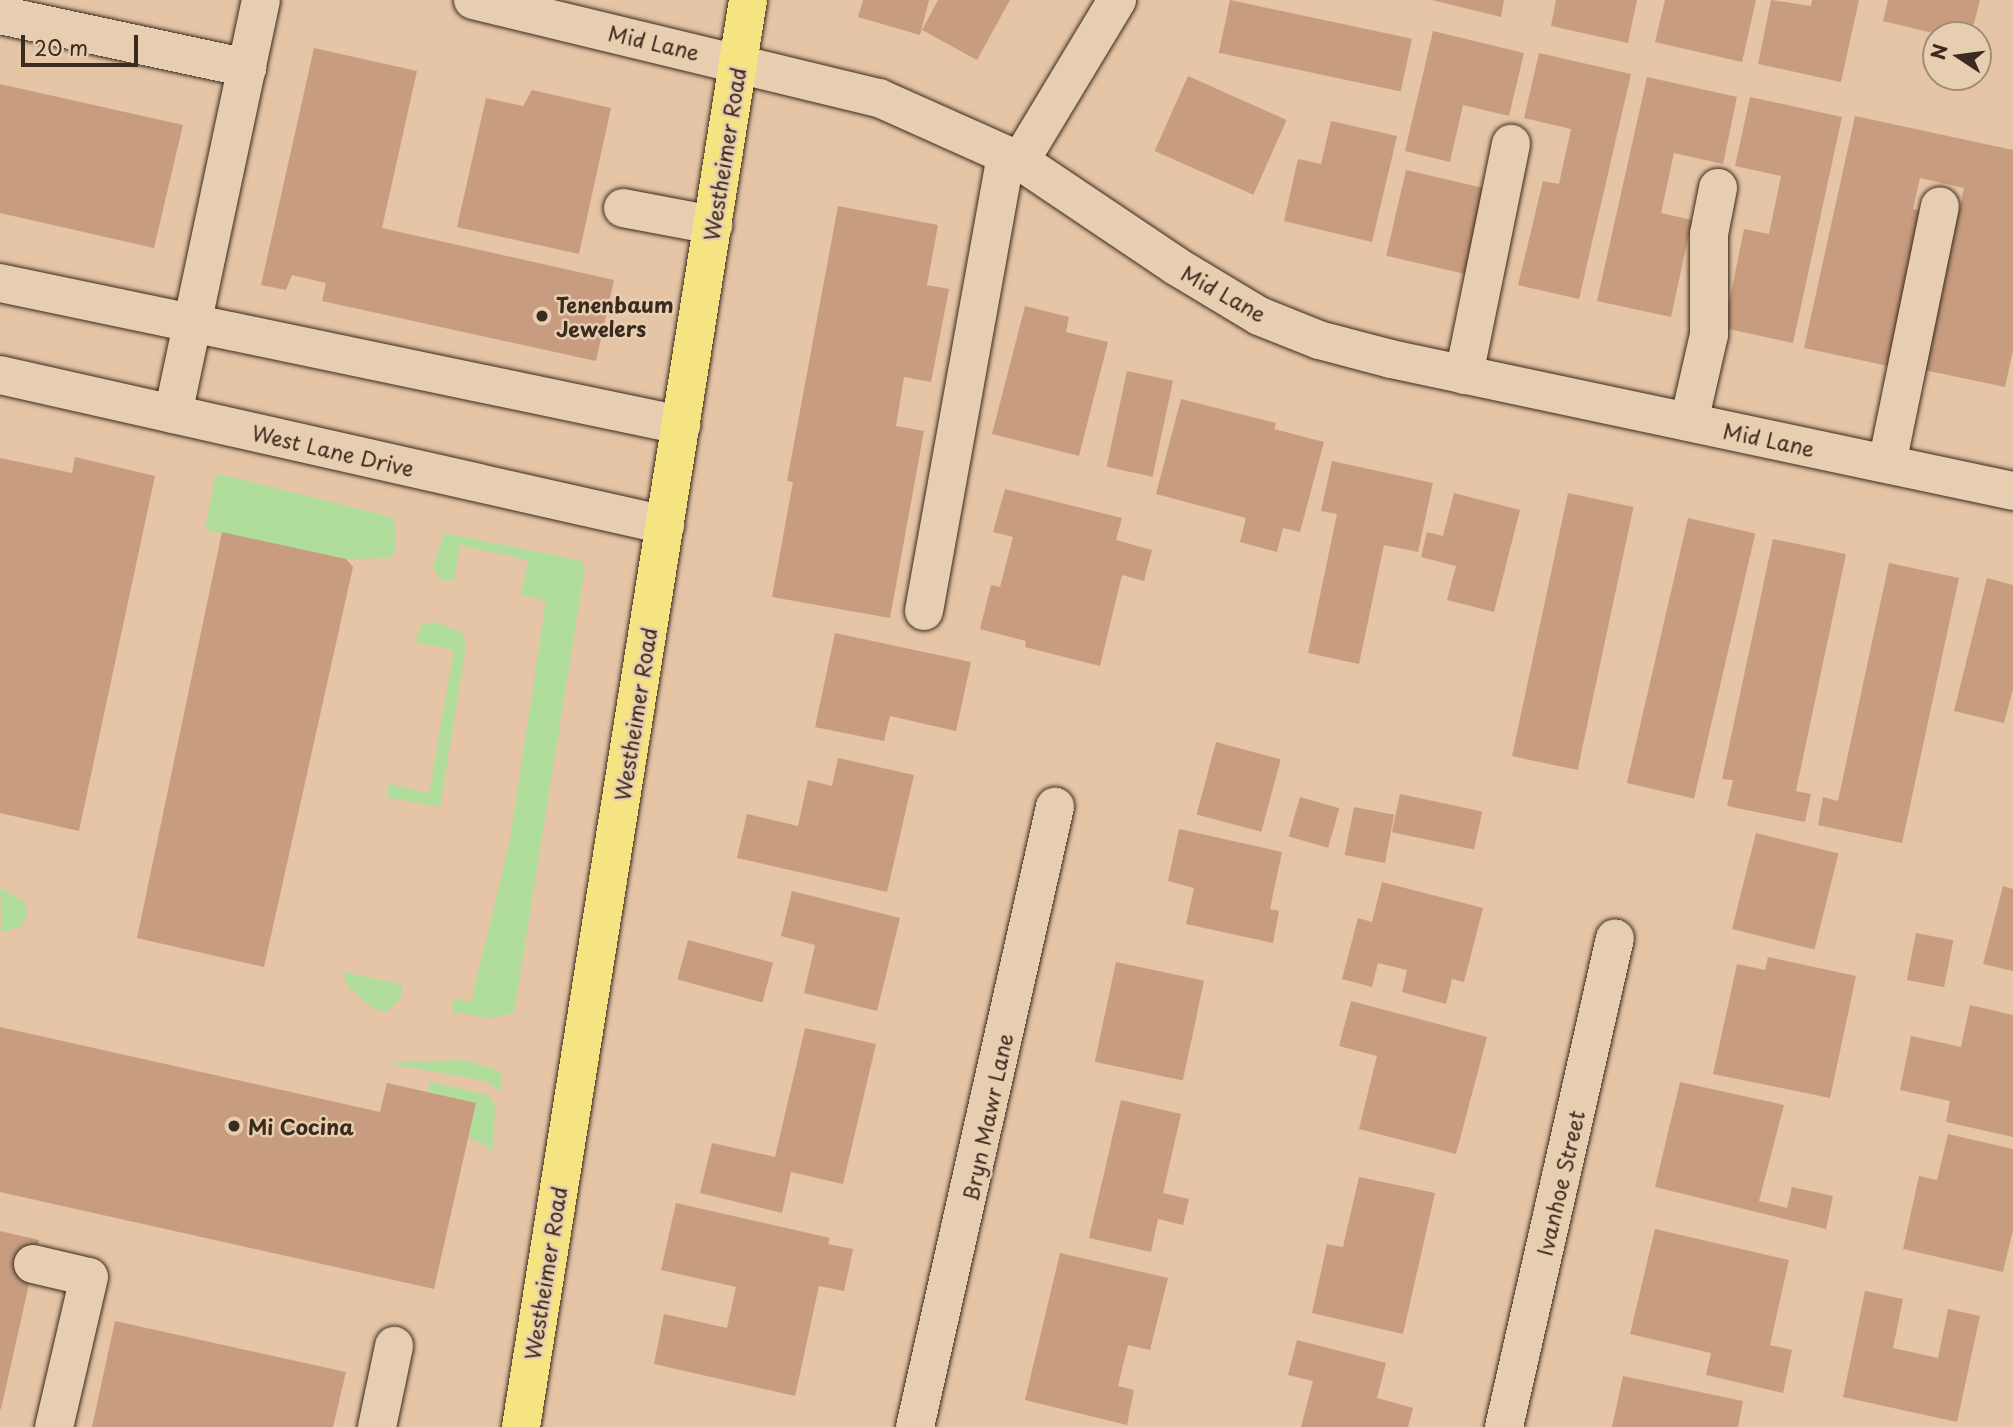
<!DOCTYPE html>
<html>
<head>
<meta charset="utf-8">
<style>
	body { margin:0 }
	#map { position:relative; width:2013px; height:1427px; overflow:hidden; background:#e5c5a6; font-family:"Playpen Sans",sans-serif }
	div>[style] { position:absolute }
	.green>* { inset:0; background:#b0dd9b }
	.building>* { inset:0; background:#c79c7f; transform-origin:0 0 }
	.roads { filter:drop-shadow(0 0 2px #3b2a1e) drop-shadow(0 0 2px #3b2a1e) }
	.minor>* { height:38px; margin:-19px; padding:0 19px; transform-origin:19px; border-radius:19px; background:#e8ceb0 }
	.major>* { height:38px; margin:-19px; padding:0 19px; transform-origin:19px; border-radius:19px; background:#f6e381 }
	.dots>* { width:19px; height:19px; translate:-50% -50%; box-sizing:border-box; border:4px solid #e8ceb0; border-radius:50% }
	span { translate:-50% -50%; white-space:nowrap; text-align:center; line-height:1.15; -webkit-text-stroke:5px #e8ceb0; paint-order:stroke }
	.street-label { font-size:21px; color:#3b2a1e }
	.poi-label { font-size:21px; color:#3b2a1e; font-weight:700 }
	.left { translate:0 -50%; text-align:left }
	.north { position:absolute; left:1922px; top:21px; width:70px; height:70px; box-sizing:border-box; background:#e8ceb0; border:2px solid #a38c76; border-radius:50%; rotate:283deg; font-size:19px; font-weight:700; line-height:28px; text-align:center; color:#3b2a1e }
	.north::after { content:''; display:block; margin:auto; width:24px; height:32px; background:#3b2a1e; clip-path:polygon(50% 0,100% 100%,50% 72%,0 100%) }
	.scale { position:absolute; left:21px; top:35px; width:117px; height:32px; box-sizing:border-box; border:4px solid #3b2a1e; border-top:0; padding-left:9px; font-size:21px; line-height:24px; white-space:nowrap; color:#3b2a1e; -webkit-text-stroke:5px #e8ceb0; paint-order:stroke }
</style>
</head>
<body>
<div id="map">
	<div class="green">
		<div style="clip-path:polygon(216px 473px,394px 518px,396px 553px,388px 558px,346px 559px,205px 530px)"></div>
		<div style="clip-path:polygon(444px 533px,579px 560px,585px 566px,514px 1013px,491px 1018px,452px 1012px,453px 999px,471px 1002px,510px 840px,546px 600px,521px 595px,528px 560px,460px 545px,454px 581px,438px 578px,433px 566px)"></div>
		<div style="clip-path:polygon(436px 622px,462px 633px,466px 646px,440px 807px,386px 797px,389px 784px,429px 793px,454px 650px,415px 642px,421px 625px)"></div>
		<div style="clip-path:polygon(0 888px,25px 902px,27px 915px,21px 926px,2px 932px)"></div>
		<div style="clip-path:polygon(342px 972px,402px 984px,402px 997px,386px 1012px,374px 1009px,349px 988px)"></div>
		<div style="clip-path:polygon(464px 1060px,502px 1072px,500px 1092px,487px 1081px,385px 1063px)"></div>
		<div style="clip-path:polygon(430px 1082px,486px 1094px,495px 1104px,493px 1150px,468px 1137px,476px 1103px,428px 1092px)"></div>
	</div>
	<div class="building">
		<div style="clip-path:polygon(863px 0,929px 0,920px 35px,858px 17px)"></div>
		<div style="clip-path:polygon(938px 0,1010px 0,977px 60px,922px 30px)"></div>
		<div style="left:1230px;top:0;width:186px;height:54px;rotate:12deg"></div>
		<div style="clip-path:polygon(1432px 0,1504px 0,1501px 17px)"></div>
		<div style="clip-path:polygon(1556px 0,1637px 0,1628px 43px,1551px 26px)"></div>
		<div style="clip-path:polygon(1665px 0,1756px 0,1742px 62px,1655px 42px)"></div>
		<div style="clip-path:polygon(1771px 0,1811px 6px,1812px 0,1859px 0,1841px 82px,1758px 64px)"></div>
		<div style="clip-path:polygon(1888px 0,1980px 0,1971px 35px,1941px 35px,1883px 21px)"></div>
		<div style="clip-path:polygon(1433px 31px,1524px 53px,1509px 116px,1463px 105px,1450px 162px,1405px 151px)"></div>
		<div style="clip-path:polygon(314px 48px,417px 71px,382px 228px,614px 280px,596px 361px,322px 301px,326px 283px,292px 275px,286px 290px,261px 285px)"></div>
		<div style="clip-path:polygon(1539px 53px,1631px 74px,1579px 299px,1518px 285px,1543px 181px,1559px 184px,1571px 129px,1524px 118px)"></div>
		<div style="left:1188px;top:76px;width:108px;height:82px;rotate:24deg"></div>
		<div style="clip-path:polygon(1647px 77px,1737px 97px,1723px 164px,1674px 153px,1661px 213px,1692px 220px,1671px 317px,1597px 301px)"></div>
		<div style="clip-path:polygon(0 84px,183px 125px,154px 248px,0 213px)"></div>
		<div style="clip-path:polygon(532px 90px,611px 108px,579px 254px,457px 227px,486px 98px,523px 106px)"></div>
		<div style="clip-path:polygon(1750px 97px,1842px 117px,1793px 343px,1724px 328px,1744px 229px,1769px 234px,1781px 176px,1735px 166px)"></div>
		<div style="clip-path:polygon(1855px 116px,2013px 150px,2013px 350px,2005px 387px,1924px 370px,1964px 188px,1920px 178px,1913px 209px,1921px 211px,1888px 366px,1804px 348px)"></div>
		<div style="clip-path:polygon(1331px 121px,1397px 136px,1372px 242px,1284px 221px,1298px 159px,1321px 164px)"></div>
		<div style="left:1406px;top:170px;width:84px;height:88px;rotate:13deg"></div>
		<div style="clip-path:polygon(838px 206px,938px 225px,927px 285px,949px 289px,931px 382px,904px 377px,896px 426px,924px 431px,890px 618px,772px 597px,793px 482px,787px 481px)"></div>
		<div style="clip-path:polygon(1025px 306px,1069px 317px,1066px 332px,1108px 342px,1079px 456px,992px 434px)"></div>
		<div style="left:1127px;top:371px;width:47px;height:98px;rotate:12deg"></div>
		<div style="clip-path:polygon(1181px 399px,1276px 423px,1274px 429px,1324px 442px,1300px 532px,1283px 528px,1277px 552px,1240px 542px,1246px 518px,1156px 494px)"></div>
		<div style="clip-path:polygon(75px 457px,155px 476px,79px 831px,0 813px,0 458px,72px 473px)"></div>
		<div style="clip-path:polygon(1332px 461px,1433px 483px,1418px 552px,1384px 545px,1359px 664px,1308px 653px,1337px 514px,1321px 511px)"></div>
		<div style="clip-path:polygon(1005px 489px,1122px 518px,1116px 540px,1152px 550px,1144px 581px,1122px 575px,1100px 666px,1025px 647px,1026px 641px,980px 629px,991px 585px,1000px 587px,1013px 537px,993px 532px)"></div>
		<div style="clip-path:polygon(1454px 493px,1520px 510px,1494px 612px,1447px 600px,1456px 566px,1421px 557px,1427px 532px,1443px 536px)"></div>
		<div style="left:1568px;top:493px;width:67px;height:269px;rotate:12deg"></div>
		<div style="left:1688px;top:518px;width:69px;height:272px;rotate:13deg"></div>
		<div style="clip-path:polygon(222px 532px,346px 559px,353px 567px,264px 967px,137px 938px)"></div>
		<div style="clip-path:polygon(1773px 539px,1846px 554px,1796px 791px,1811px 794px,1805px 822px,1727px 806px,1733px 780px,1722px 779px)"></div>
		<div style="clip-path:polygon(1889px 563px,1959px 578px,1902px 843px,1818px 825px,1823px 797px,1838px 801px)"></div>
		<div style="clip-path:polygon(1987px 578px,2013px 585px,2013px 689px,2004px 723px,1954px 711px)"></div>
		<div style="clip-path:polygon(835px 633px,971px 662px,956px 731px,890px 716px,884px 741px,815px 727px)"></div>
		<div style="left:1216px;top:742px;width:67px;height:75px;rotate:15deg"></div>
		<div style="clip-path:polygon(838px 758px,914px 775px,887px 892px,737px 858px,747px 814px,798px 826px,808px 780px,832px 786px)"></div>
		<div style="left:1400px;top:794px;width:84px;height:39px;rotate:12deg"></div>
		<div style="left:1300px;top:797px;width:41px;height:41px;rotate:16deg"></div>
		<div style="left:1354px;top:807px;width:41px;height:49px;rotate:11deg"></div>
		<div style="clip-path:polygon(1179px 829px,1282px 852px,1270px 909px,1279px 911px,1273px 943px,1186px 924px,1194px 888px,1168px 881px)"></div>
		<div style="left:1756px;top:833px;width:85px;height:99px;rotate:14deg"></div>
		<div style="clip-path:polygon(1382px 882px,1483px 908px,1464px 982px,1452px 979px,1446px 1004px,1402px 992px,1407px 970px,1378px 963px,1372px 987px,1342px 979px,1358px 918px,1372px 922px)"></div>
		<div style="clip-path:polygon(2003px 886px,2013px 889px,2013px 971px,1983px 964px)"></div>
		<div style="clip-path:polygon(792px 891px,900px 918px,877px 1011px,804px 993px,815px 945px,781px 936px)"></div>
		<div style="left:1916px;top:933px;width:38px;height:48px;rotate:11deg"></div>
		<div style="left:688px;top:940px;width:88px;height:41px;rotate:15deg"></div>
		<div style="clip-path:polygon(1768px 957px,1856px 976px,1830px 1098px,1713px 1074px,1737px 964px,1765px 970px)"></div>
		<div style="left:1116px;top:962px;width:90px;height:102px;rotate:12deg"></div>
		<div style="clip-path:polygon(1351px 1001px,1487px 1037px,1456px 1154px,1359px 1129px,1377px 1056px,1339px 1046px)"></div>
		<div style="clip-path:polygon(1970px 1005px,2013px 1015px,2013px 1137px,1946px 1122px,1950px 1101px,1900px 1090px,1911px 1036px,1961px 1047px)"></div>
		<div style="clip-path:polygon(0 1027px,380px 1112px,387px 1083px,476px 1103px,434px 1289px,0 1192px)"></div>
		<div style="clip-path:polygon(805px 1028px,876px 1044px,843px 1184px,791px 1172px,782px 1213px,700px 1193px,712px 1143px,775px 1157px)"></div>
		<div style="clip-path:polygon(1680px 1082px,1784px 1105px,1759px 1201px,1787px 1208px,1792px 1187px,1833px 1196px,1826px 1229px,1655px 1187px)"></div>
		<div style="clip-path:polygon(1121px 1100px,1181px 1114px,1163px 1193px,1189px 1199px,1183px 1225px,1158px 1219px,1151px 1252px,1089px 1238px)"></div>
		<div style="clip-path:polygon(1948px 1134px,2013px 1149px,2013px 1230px,2003px 1272px,1903px 1249px,1919px 1176px,1937px 1180px)"></div>
		<div style="clip-path:polygon(1359px 1177px,1435px 1193px,1403px 1334px,1312px 1313px,1327px 1244px,1343px 1247px)"></div>
		<div style="clip-path:polygon(676px 1203px,830px 1238px,828px 1244px,853px 1249px,844px 1291px,819px 1286px,795px 1396px,654px 1364px,664px 1314px,727px 1328px,736px 1287px,661px 1270px)"></div>
		<div style="clip-path:polygon(1655px 1229px,1789px 1260px,1770px 1345px,1792px 1350px,1783px 1393px,1706px 1375px,1711px 1353px,1630px 1334px)"></div>
		<div style="clip-path:polygon(0 1231px,39px 1240px,1px 1409px,0 1409px)"></div>
		<div style="clip-path:polygon(1060px 1253px,1168px 1278px,1150px 1350px,1128px 1345px,1118px 1386px,1134px 1390px,1127px 1425px,1025px 1400px)"></div>
		<div style="clip-path:polygon(1865px 1291px,1903px 1299px,1893px 1348px,1938px 1358px,1948px 1309px,1980px 1316px,1957px 1422px,1843px 1397px)"></div>
		<div style="clip-path:polygon(115px 1321px,346px 1372px,333px 1427px,92px 1427px)"></div>
		<div style="clip-path:polygon(1297px 1340px,1386px 1363px,1377px 1398px,1413px 1408px,1408px 1427px,1301px 1427px,1313px 1381px,1288px 1375px)"></div>
		<div style="clip-path:polygon(1623px 1376px,1743px 1401px,1738px 1427px,1612px 1427px)"></div>
	</div>
	<div class="roads">
		<div class="minor">
			<div style="left:473px;top:0;width:418px;rotate:13.6deg"></div>
			<div style="left:879px;top:98px;width:154px;rotate:24.1deg"></div>
			<div style="left:1020px;top:161px;width:188px;rotate:33.9deg"></div>
			<div style="left:1176px;top:266px;width:97px;rotate:31.1deg"></div>
			<div style="left:1259px;top:316px;width:65px;rotate:21.8deg"></div>
			<div style="left:1319px;top:340px;width:74px;rotate:14.8deg"></div>
			<div style="left:1391px;top:359px;width:636px;rotate:11.98deg"></div>
			<div style="left:0;top:15px;width:253px;rotate:12.1deg"></div>
			<div style="left:1020px;top:161px;width:188px;rotate:-58.9deg"></div>
			<div style="left:623px;top:208px;width:92px;rotate:10.7deg"></div>
			<div style="left:0;top:283px;width:696px;rotate:11.78deg"></div>
			<div style="left:0;top:375px;width:682px;rotate:12.71deg"></div>
			<div style="left:1464px;top:375px;width:236px;rotate:-78.5deg"></div>
			<div style="left:173px;top:414px;width:423px;rotate:-78deg"></div>
			<div style="left:1689px;top:422px;width:89px;rotate:-77.1deg"></div>
			<div style="left:1709px;top:335px;width:101px;rotate:-90deg"></div>
			<div style="left:1709px;top:234px;width:47px;rotate:-78.9deg"></div>
			<div style="left:1887px;top:464px;width:263px;rotate:-78.4deg"></div>
			<div style="left:924px;top:611px;width:463px;rotate:-79.8deg"></div>
			<div style="left:33px;top:1264px;width:57px;rotate:13.1deg"></div>
			<div style="left:89px;top:1277px;width:154px;rotate:103.1deg"></div>
			<div style="left:377px;top:1427px;width:83px;rotate:-78.1deg"></div>
			<div style="left:915px;top:1427px;width:636px;rotate:-77.28deg"></div>
			<div style="left:1504px;top:1427px;width:501px;rotate:-77.21deg"></div>
		</div>
		<div class="major">
			<div style="left:521px;top:1427px;width:1445px;rotate:-80.96deg"></div>
		</div>
	</div>
	<div class="dots">
		<div style="left:542px;top:316px;background:#3b2a1e"></div>
		<div style="left:234px;top:1126px;background:#3b2a1e"></div>
	</div>
	<div class="street-label">
		<span style="left:654px;top:42px;rotate:13deg">Mid Lane</span>
		<span style="left:724px;top:154px;rotate:-81deg">Westheimer Road</span>
		<span style="left:1224px;top:293px;rotate:29deg">Mid Lane</span>
		<span style="left:1769px;top:439px;rotate:12deg">Mid Lane</span>
		<span style="left:333px;top:450px;rotate:13deg">West Lane Drive</span>
		<span style="left:635px;top:714px;rotate:-81deg">Westheimer Road</span>
		<span style="left:987px;top:1117px;rotate:-78deg">Bryn Mawr Lane</span>
		<span style="left:1560px;top:1183px;rotate:-77deg">Ivanhoe Street</span>
		<span style="left:545px;top:1273px;rotate:-81deg">Westheimer Road</span>
	</div>
	<div class="poi-label">
		<span class="left" style="left:556px;top:316px">Tenenbaum<br>Jewelers</span>
		<span class="left" style="left:248px;top:1126px">Mi Cocina</span>
	</div>
	<div class="north">N</div>
	<div class="scale">20 m</div>
</div>
</body>
</html>
